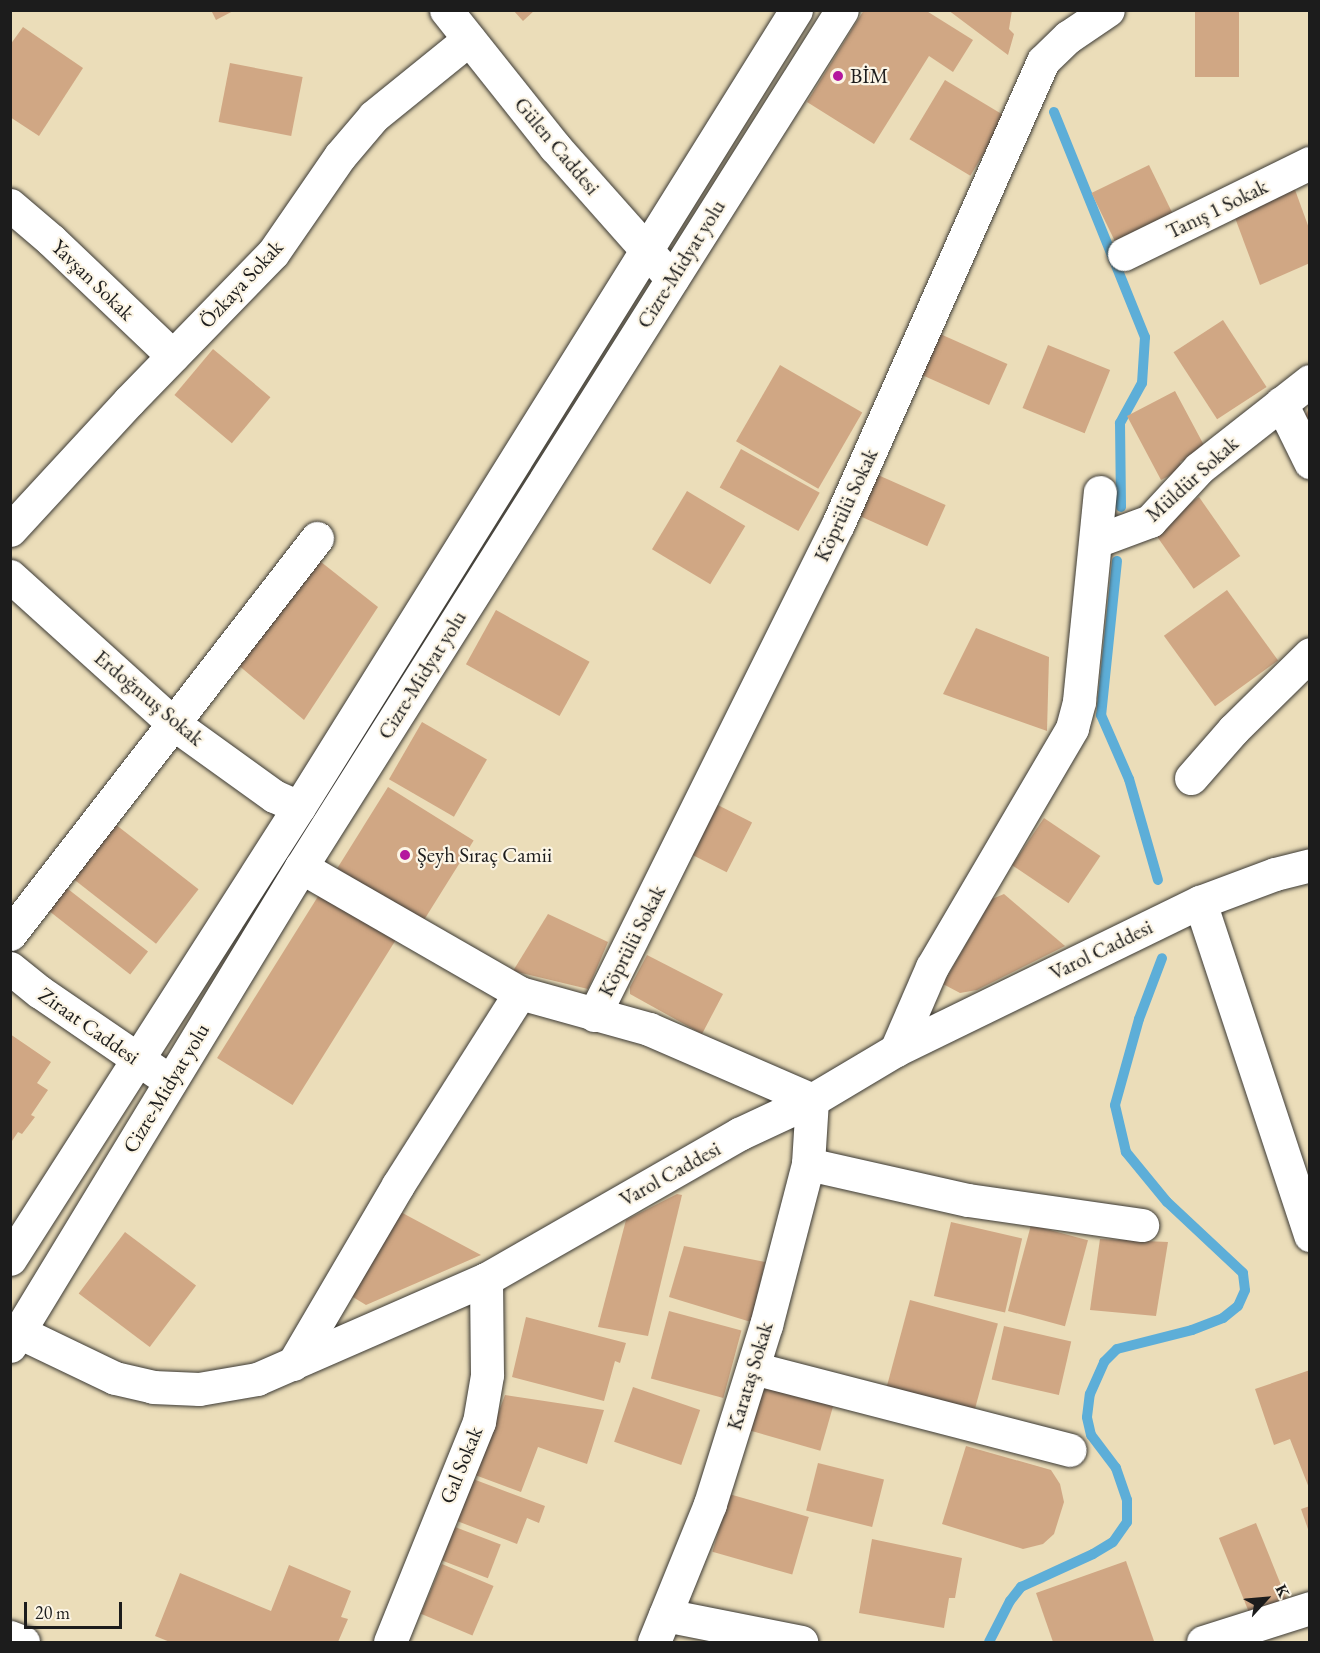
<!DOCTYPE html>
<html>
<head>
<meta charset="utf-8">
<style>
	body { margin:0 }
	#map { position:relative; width:1320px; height:1653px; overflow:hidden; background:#ebddb9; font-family:"EB Garamond",serif }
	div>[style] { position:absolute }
	.stream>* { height:10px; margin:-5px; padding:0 5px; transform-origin:5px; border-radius:5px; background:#5daed8 }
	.building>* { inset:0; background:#d0a784; transform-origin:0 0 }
	.roads { filter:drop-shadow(0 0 2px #3b3934) drop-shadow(0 0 2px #3b3934) }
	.minor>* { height:33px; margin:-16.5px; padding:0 16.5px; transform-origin:16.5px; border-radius:16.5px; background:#fff }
	.highway>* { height:33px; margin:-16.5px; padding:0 16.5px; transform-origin:16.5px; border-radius:16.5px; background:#fff }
	.dots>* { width:16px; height:16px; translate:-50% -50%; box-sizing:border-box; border:3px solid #fcf5e5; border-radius:50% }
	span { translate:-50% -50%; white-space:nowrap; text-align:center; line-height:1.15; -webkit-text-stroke:4.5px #fcf5e5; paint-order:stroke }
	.poi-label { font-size:21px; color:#1c1c1c }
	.left { translate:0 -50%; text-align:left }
	.street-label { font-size:21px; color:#1c1c1c }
	.frame { position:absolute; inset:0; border:12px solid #1c1c1c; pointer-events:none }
	.north { position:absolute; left:1236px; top:1569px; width:60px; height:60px; -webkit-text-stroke:4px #fcf5e5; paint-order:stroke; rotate:64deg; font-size:16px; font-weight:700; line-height:24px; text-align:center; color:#1c1c1c }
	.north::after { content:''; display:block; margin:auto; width:21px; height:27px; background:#1c1c1c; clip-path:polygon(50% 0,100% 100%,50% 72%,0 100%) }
	.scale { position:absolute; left:24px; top:1602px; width:98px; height:27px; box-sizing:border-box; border:3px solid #1c1c1c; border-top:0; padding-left:8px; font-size:18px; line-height:21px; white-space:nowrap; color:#1c1c1c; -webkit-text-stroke:4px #fcf5e5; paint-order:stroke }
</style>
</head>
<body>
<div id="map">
	<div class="stream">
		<div style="left:1054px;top:112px;width:243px;rotate:68deg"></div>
		<div style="left:1145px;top:337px;width:46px;rotate:93.7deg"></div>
		<div style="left:1142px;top:383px;width:46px;rotate:118.8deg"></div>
		<div style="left:1120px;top:423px;width:84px;rotate:89.3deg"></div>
		<div style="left:1117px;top:561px;width:155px;rotate:95.9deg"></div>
		<div style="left:1101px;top:715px;width:70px;rotate:66.4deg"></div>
		<div style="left:1129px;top:779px;width:105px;rotate:74deg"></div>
		<div style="left:989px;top:1642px;width:46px;rotate:-62.9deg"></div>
		<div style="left:1010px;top:1601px;width:18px;rotate:-52deg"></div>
		<div style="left:1021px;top:1587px;width:79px;rotate:-24.6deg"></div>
		<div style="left:1093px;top:1554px;width:23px;rotate:-31deg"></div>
		<div style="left:1113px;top:1542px;width:24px;rotate:-55deg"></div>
		<div style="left:1127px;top:1522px;width:22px;rotate:-90deg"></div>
		<div style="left:1127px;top:1500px;width:34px;rotate:-109deg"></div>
		<div style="left:1116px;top:1468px;width:41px;rotate:-127.1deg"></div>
		<div style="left:1091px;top:1435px;width:18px;rotate:-103deg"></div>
		<div style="left:1087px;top:1417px;width:23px;rotate:-83deg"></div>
		<div style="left:1090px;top:1394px;width:35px;rotate:-66deg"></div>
		<div style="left:1104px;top:1362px;width:18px;rotate:-45deg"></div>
		<div style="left:1117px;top:1349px;width:77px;rotate:-14.2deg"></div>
		<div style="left:1192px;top:1330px;width:33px;rotate:-21deg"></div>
		<div style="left:1223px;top:1318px;width:19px;rotate:-39deg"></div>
		<div style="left:1238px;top:1306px;width:17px;rotate:-66deg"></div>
		<div style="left:1245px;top:1290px;width:17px;rotate:-97deg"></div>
		<div style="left:1243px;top:1273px;width:104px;rotate:-136.9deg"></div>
		<div style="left:1167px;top:1202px;width:65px;rotate:-129.4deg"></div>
		<div style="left:1126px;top:1152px;width:48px;rotate:-103.2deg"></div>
		<div style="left:1115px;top:1105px;width:89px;rotate:-74.4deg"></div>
		<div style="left:1139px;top:1019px;width:65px;rotate:-69.3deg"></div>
	</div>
	<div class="building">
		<div style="clip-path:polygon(211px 10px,235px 10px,216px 20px)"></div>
		<div style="clip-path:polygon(513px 10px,535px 10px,523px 21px)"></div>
		<div style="clip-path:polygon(864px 10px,925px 10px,973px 40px,953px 72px,929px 56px,874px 144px,807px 102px)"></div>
		<div style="clip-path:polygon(948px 10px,1012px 10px,1009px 29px,1014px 34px,1008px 55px)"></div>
		<div style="left:1195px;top:10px;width:44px;height:67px"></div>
		<div style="clip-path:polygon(23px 27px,83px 68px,39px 136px,10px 117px,10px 45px)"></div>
		<div style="left:230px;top:63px;width:74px;height:60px;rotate:11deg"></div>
		<div style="left:945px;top:80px;width:71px;height:69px;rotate:31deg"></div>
		<div style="left:1149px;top:165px;width:53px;height:64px;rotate:64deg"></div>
		<div style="clip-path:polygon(1294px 187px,1310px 231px,1310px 263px,1260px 285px,1234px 215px)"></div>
		<div style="left:1223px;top:320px;width:80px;height:59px;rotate:57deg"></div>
		<div style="left:938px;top:333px;width:76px;height:45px;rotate:24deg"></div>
		<div style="left:1048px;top:345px;width:67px;height:68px;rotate:22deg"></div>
		<div style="left:213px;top:349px;width:75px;height:60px;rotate:40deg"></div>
		<div style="left:780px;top:365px;width:95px;height:88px;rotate:30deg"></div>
		<div style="clip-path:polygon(1175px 391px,1206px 449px,1180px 462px,1183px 469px,1161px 480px,1127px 416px)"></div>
		<div style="clip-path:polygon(1310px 405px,1310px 427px,1304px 419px)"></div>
		<div style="left:741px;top:449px;width:90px;height:44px;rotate:29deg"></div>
		<div style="left:878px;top:475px;width:74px;height:45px;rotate:24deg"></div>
		<div style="left:687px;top:491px;width:68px;height:68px;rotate:31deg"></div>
		<div style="left:1199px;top:497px;width:72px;height:57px;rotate:55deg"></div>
		<div style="clip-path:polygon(316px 558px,378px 607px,304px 720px,237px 664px)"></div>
		<div style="left:1227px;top:590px;width:87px;height:78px;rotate:54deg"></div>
		<div style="left:496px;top:610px;width:107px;height:62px;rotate:29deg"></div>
		<div style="clip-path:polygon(976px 628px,1049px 657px,1047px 731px,943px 694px)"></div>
		<div style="left:422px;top:722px;width:75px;height:66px;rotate:30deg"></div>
		<div style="left:388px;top:787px;width:101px;height:96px;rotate:32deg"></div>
		<div style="left:712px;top:802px;width:45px;height:56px;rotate:27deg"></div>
		<div style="left:1044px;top:818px;width:68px;height:57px;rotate:34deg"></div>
		<div style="left:115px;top:824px;width:106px;height:69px;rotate:38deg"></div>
		<div style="left:59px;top:882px;width:113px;height:29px;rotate:38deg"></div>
		<div style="left:322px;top:890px;width:89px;height:198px;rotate:32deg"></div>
		<div style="clip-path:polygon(1004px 894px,1065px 946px,977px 990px,960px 993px,943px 984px,992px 899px)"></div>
		<div style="clip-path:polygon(548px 914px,608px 942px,588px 989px,513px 971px)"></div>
		<div style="clip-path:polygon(647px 955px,723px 994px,702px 1034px,630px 994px,630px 987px)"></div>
		<div style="clip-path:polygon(10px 1034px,51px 1062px,37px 1083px,48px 1090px,31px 1115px,35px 1117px,22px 1134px,18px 1132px,10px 1144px)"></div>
		<div style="clip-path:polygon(677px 1194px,682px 1195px,648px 1336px,598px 1327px,626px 1220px)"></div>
		<div style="clip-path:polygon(395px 1209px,481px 1255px,366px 1305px,348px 1294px)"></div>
		<div style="left:951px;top:1222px;width:73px;height:76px;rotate:13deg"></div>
		<div style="left:1031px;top:1225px;width:59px;height:89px;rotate:15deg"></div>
		<div style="left:125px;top:1232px;width:89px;height:77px;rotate:37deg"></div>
		<div style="clip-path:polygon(1100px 1239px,1168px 1242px,1156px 1316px,1090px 1310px)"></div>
		<div style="clip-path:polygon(684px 1246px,765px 1262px,751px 1322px,669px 1297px)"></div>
		<div style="left:910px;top:1300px;width:91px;height:94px;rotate:15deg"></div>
		<div style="left:669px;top:1311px;width:75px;height:70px;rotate:15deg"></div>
		<div style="clip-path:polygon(526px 1317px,626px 1343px,620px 1363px,615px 1361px,604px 1401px,512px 1377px)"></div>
		<div style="left:1004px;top:1326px;width:69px;height:55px;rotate:13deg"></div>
		<div style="clip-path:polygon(1310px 1370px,1310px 1488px,1309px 1488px,1290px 1439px,1274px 1445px,1255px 1389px)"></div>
		<div style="left:762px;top:1382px;width:75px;height:50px;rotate:16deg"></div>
		<div style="left:633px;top:1387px;width:71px;height:58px;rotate:19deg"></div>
		<div style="clip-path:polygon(505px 1395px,604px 1410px,587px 1464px,538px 1447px,521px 1492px,475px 1475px)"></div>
		<div style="clip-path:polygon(966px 1446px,1051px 1470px,1060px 1484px,1064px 1502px,1054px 1534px,1043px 1544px,1023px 1549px,942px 1524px)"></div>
		<div style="left:818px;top:1463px;width:68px;height:49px;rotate:14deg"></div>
		<div style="clip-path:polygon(473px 1479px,545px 1506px,539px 1523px,527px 1518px,517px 1544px,457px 1521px)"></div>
		<div style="left:729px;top:1494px;width:83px;height:60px;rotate:16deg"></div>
		<div style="clip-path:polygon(1310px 1506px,1310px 1532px,1309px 1532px,1301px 1509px)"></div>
		<div style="left:1256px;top:1523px;width:84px;height:40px;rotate:68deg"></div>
		<div style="left:455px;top:1527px;width:49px;height:36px;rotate:21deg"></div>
		<div style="clip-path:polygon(872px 1539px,962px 1558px,955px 1598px,949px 1598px,944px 1628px,859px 1613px)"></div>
		<div style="clip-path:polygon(1126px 1561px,1154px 1641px,1053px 1642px,1036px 1593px)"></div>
		<div style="left:442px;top:1564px;width:56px;height:54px;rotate:23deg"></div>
		<div style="clip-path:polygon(289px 1565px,351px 1591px,341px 1617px,348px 1619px,338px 1642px,170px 1642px,155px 1636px,180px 1573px,271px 1611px)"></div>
	</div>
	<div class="roads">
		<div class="minor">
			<div style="left:446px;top:10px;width:175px;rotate:51.5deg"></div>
			<div style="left:555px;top:147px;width:176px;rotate:48.4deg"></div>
			<div style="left:10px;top:205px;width:54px;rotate:40.5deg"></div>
			<div style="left:51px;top:240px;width:168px;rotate:43.6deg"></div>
			<div style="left:1124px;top:254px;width:207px;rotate:-26.1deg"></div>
			<div style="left:1281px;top:403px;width:66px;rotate:63.8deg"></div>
			<div style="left:10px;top:530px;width:176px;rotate:-47.3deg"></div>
			<div style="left:129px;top:401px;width:206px;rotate:-45.8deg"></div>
			<div style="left:273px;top:253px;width:118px;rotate:-55.4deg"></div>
			<div style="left:340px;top:156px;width:52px;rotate:-49.6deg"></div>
			<div style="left:374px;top:116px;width:122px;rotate:-39deg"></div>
			<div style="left:1096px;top:541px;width:58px;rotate:-20.3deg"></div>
			<div style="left:1150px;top:521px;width:72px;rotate:-47.2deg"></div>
			<div style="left:1199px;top:468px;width:141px;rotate:-38.1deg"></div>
			<div style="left:10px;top:576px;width:221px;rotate:42.1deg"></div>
			<div style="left:174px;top:724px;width:123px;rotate:35.8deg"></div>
			<div style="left:274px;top:796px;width:27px;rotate:24deg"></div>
			<div style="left:1191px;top:778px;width:64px;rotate:-48.8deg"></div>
			<div style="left:1233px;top:730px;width:108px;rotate:-44.6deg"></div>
			<div style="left:301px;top:867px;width:253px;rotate:29.9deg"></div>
			<div style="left:520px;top:993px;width:134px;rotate:15.6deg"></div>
			<div style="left:649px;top:1029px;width:178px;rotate:23.5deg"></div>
			<div style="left:812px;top:1100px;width:64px;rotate:93.6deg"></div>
			<div style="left:808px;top:1164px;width:166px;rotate:104.6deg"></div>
			<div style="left:766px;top:1325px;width:188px;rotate:107.4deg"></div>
			<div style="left:710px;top:1504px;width:149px;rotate:112.1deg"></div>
			<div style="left:1200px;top:902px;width:351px;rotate:71.7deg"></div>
			<div style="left:10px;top:934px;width:501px;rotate:-52.22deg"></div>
			<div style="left:10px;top:968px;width:38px;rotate:39deg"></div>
			<div style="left:40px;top:992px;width:158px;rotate:34.4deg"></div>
			<div style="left:594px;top:1015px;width:548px;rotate:-63.58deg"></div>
			<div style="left:838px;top:524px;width:506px;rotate:-66.12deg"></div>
			<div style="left:1043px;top:61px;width:35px;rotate:-44deg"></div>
			<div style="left:1068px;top:37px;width:48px;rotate:-34deg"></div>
			<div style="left:896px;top:1050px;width:90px;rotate:-66.6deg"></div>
			<div style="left:932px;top:967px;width:277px;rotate:-59.6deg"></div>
			<div style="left:1072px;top:728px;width:28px;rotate:-75deg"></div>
			<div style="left:1079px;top:701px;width:210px;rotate:-84.3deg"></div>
			<div style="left:808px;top:1164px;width:164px;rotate:12.7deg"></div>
			<div style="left:968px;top:1200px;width:176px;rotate:8.2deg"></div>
			<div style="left:19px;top:1332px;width:106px;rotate:25.6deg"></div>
			<div style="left:115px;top:1378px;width:39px;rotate:13deg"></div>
			<div style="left:153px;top:1387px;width:46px;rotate:2.5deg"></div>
			<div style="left:199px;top:1389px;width:59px;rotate:-9.8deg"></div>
			<div style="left:257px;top:1379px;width:250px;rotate:-23.6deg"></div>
			<div style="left:486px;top:1279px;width:292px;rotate:-29.8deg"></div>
			<div style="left:739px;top:1134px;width:81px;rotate:-25deg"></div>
			<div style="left:812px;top:1100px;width:98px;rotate:-30.8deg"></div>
			<div style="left:896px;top:1050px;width:338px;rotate:-26deg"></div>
			<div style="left:1200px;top:902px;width:80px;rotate:-20.5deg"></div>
			<div style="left:1275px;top:874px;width:36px;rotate:-14deg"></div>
			<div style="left:293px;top:1364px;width:208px;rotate:-59.6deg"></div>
			<div style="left:398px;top:1185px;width:227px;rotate:-57.6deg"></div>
			<div style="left:753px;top:1368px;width:327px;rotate:14.5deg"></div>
			<div style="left:665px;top:1615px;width:139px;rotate:11.2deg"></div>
			<div style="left:10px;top:1637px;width:14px;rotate:21deg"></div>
			<div style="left:390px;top:1642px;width:237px;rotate:-68deg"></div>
			<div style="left:479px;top:1422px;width:48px;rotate:-80.3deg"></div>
			<div style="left:487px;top:1375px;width:96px;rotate:-90.6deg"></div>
			<div style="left:1203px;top:1642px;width:112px;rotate:-17.6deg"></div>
		</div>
		<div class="highway">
			<div style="left:10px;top:1259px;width:536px;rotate:-57.41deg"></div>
			<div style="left:299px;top:807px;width:939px;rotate:-58.05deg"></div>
			<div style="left:10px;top:1346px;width:560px;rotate:-58.72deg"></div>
			<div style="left:301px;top:867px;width:1013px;rotate:-57.74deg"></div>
		</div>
	</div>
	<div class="dots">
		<div style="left:838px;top:76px;background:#b5179e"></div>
		<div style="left:405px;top:855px;background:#b5179e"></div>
	</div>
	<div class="poi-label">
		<span class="left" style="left:850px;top:76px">BİM</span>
		<span class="left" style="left:417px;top:855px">Şeyh Sıraç Camii</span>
	</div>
	<div class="street-label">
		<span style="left:557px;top:146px;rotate:50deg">Gülen Caddesi</span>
		<span style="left:1217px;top:209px;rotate:-26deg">Tanış 1 Sokak</span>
		<span style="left:681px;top:264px;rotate:-58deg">Cizre-Midyat yolu</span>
		<span style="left:93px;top:280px;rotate:44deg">Yavşan Sokak</span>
		<span style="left:241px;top:284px;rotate:-47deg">Özkaya Sokak</span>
		<span style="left:1192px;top:479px;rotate:-42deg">Müldür Sokak</span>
		<span style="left:846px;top:505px;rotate:-65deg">Köprülü Sokak</span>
		<span style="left:422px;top:675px;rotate:-58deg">Cizre-Midyat yolu</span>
		<span style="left:149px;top:698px;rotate:40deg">Erdoğmuş Sokak</span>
		<span style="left:632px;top:941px;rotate:-63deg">Köprülü Sokak</span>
		<span style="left:1101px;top:950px;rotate:-26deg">Varol Caddesi</span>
		<span style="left:89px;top:1026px;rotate:35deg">Ziraat Caddesi</span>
		<span style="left:166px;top:1088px;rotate:-59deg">Cizre-Midyat yolu</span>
		<span style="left:670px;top:1174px;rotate:-29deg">Varol Caddesi</span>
		<span style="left:750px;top:1376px;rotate:-73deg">Karataş Sokak</span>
		<span style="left:461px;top:1465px;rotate:-68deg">Gal Sokak</span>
	</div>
	<div class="frame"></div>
	<div class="north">K</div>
	<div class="scale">20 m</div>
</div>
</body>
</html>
